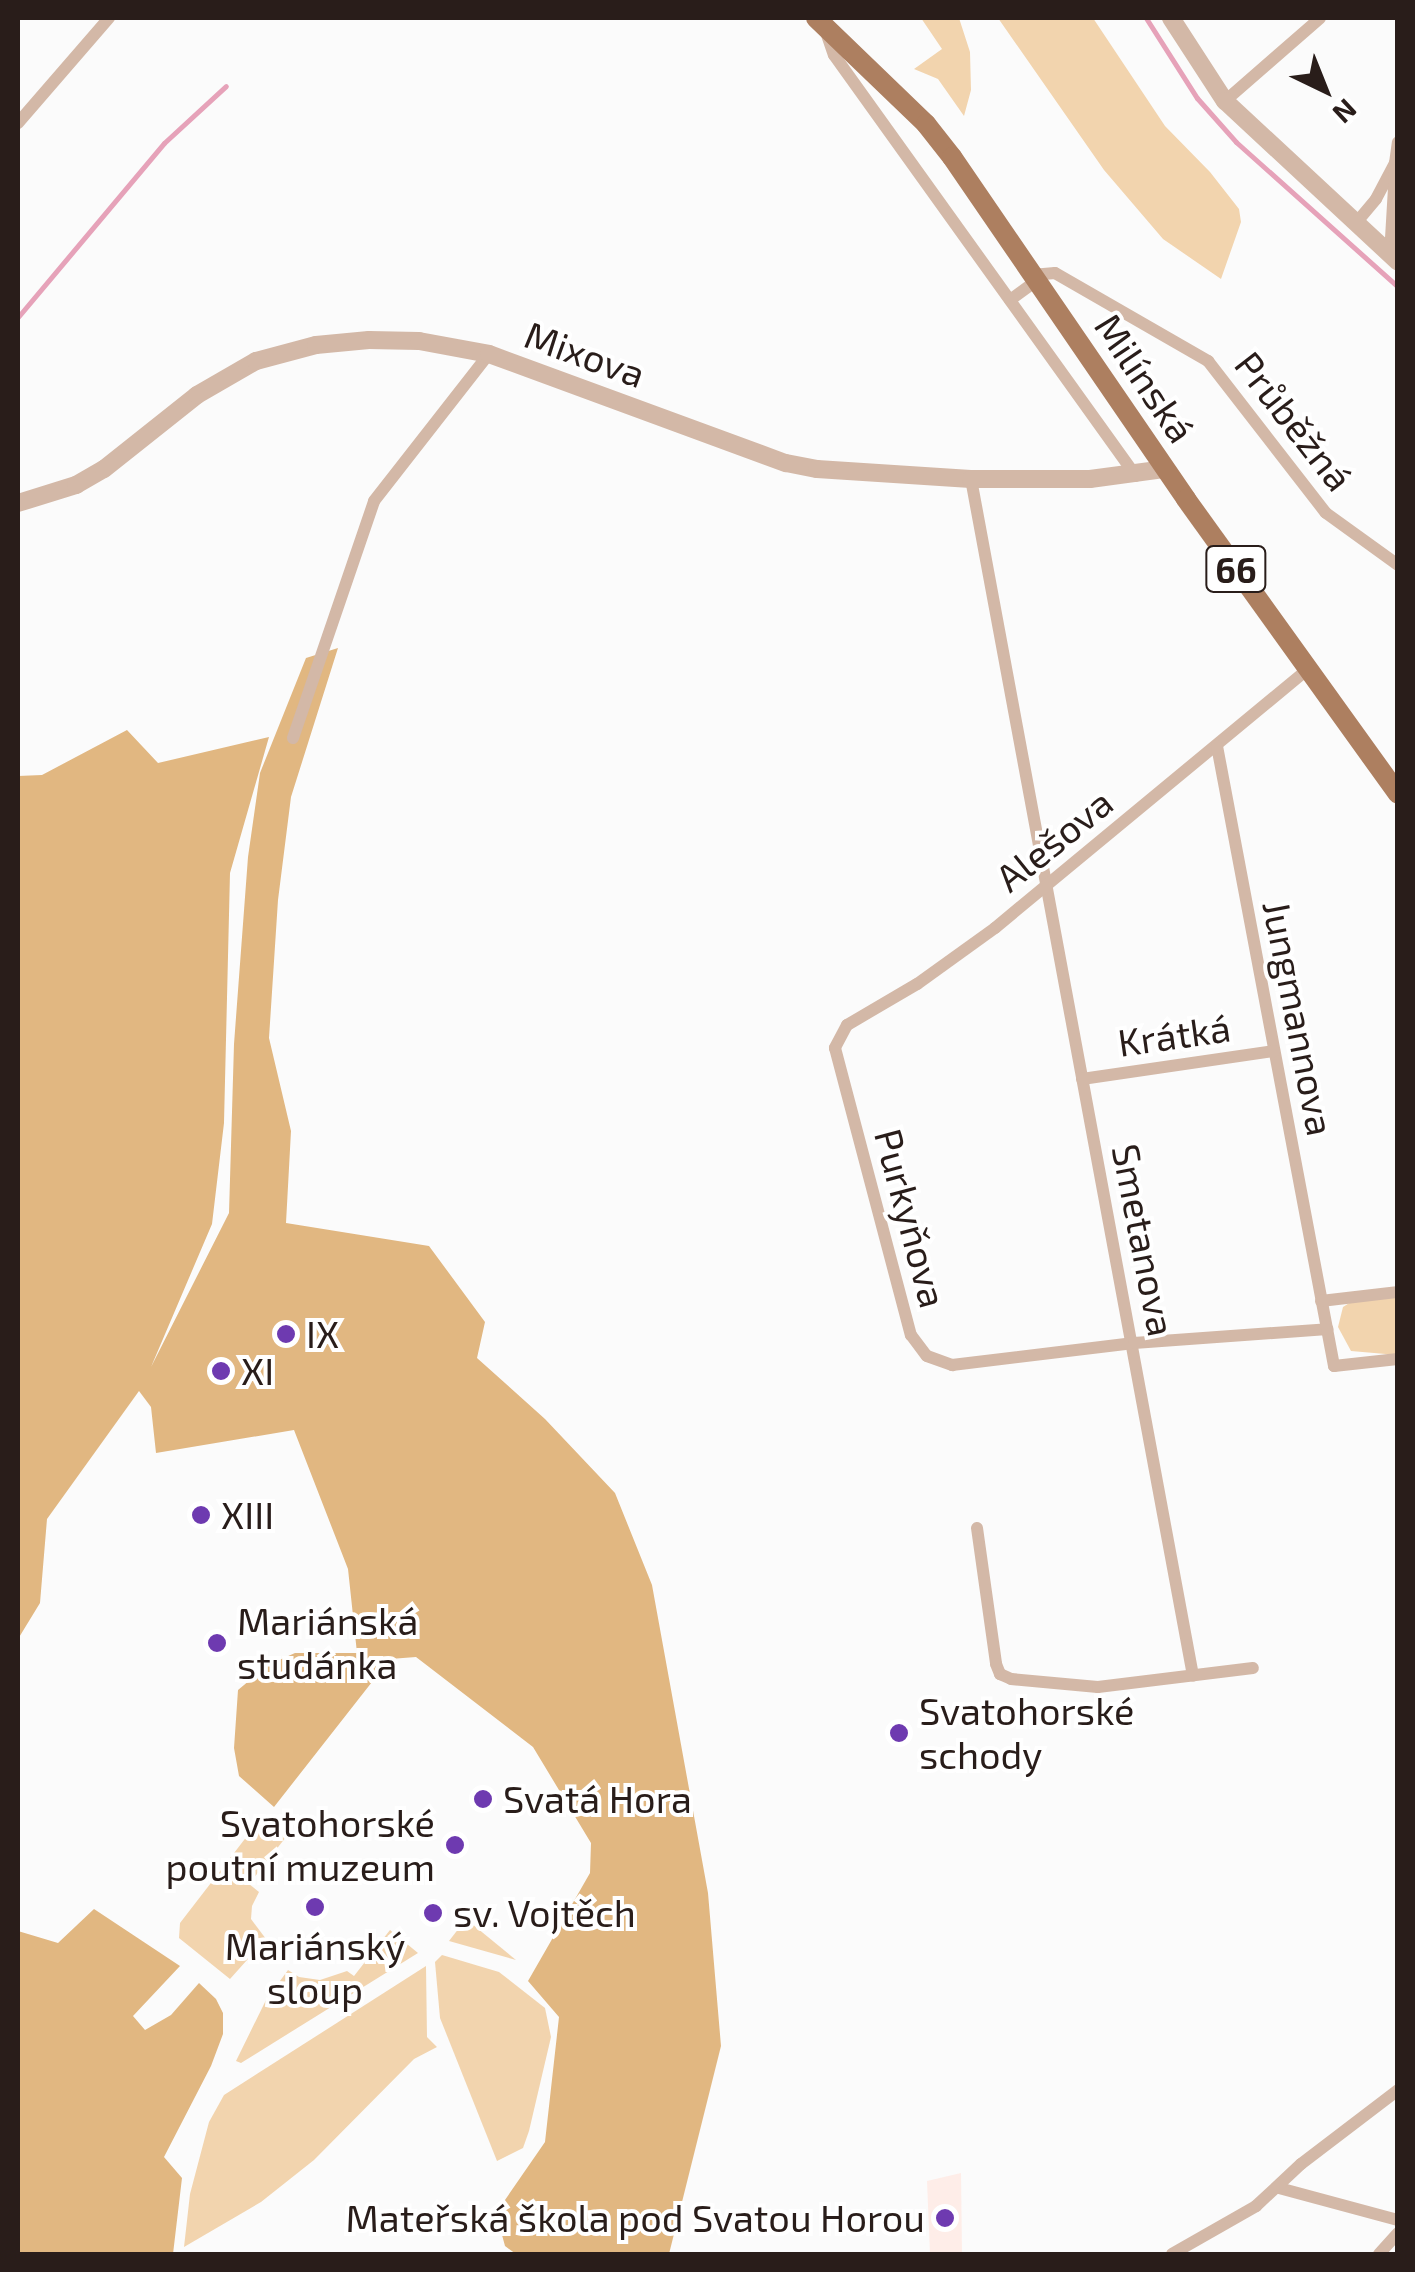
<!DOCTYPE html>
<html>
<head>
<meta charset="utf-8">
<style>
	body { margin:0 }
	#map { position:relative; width:1415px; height:2272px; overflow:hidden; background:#fbfbfb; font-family:"Exo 2",sans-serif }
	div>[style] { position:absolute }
	.built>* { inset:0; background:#feede8 }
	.green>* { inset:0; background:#f2d4ae }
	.forest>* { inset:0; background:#e1b781 }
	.stream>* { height:5px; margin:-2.5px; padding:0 2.5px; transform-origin:2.5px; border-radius:2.5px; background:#e6a2b9 }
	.minor>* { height:12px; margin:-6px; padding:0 6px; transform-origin:6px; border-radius:6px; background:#d3b8a7 }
	.tertiary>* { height:18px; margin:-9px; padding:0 9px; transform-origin:9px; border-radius:9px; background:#d3b8a7 }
	.primary>* { height:20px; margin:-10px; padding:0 10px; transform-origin:10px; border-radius:10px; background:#ad7f60 }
	.dots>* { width:28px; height:28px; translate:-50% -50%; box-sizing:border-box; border:5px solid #fff; border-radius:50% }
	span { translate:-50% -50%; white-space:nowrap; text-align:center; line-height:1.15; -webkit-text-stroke:8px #fff; paint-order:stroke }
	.shield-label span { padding:2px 8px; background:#fff; border:2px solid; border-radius:8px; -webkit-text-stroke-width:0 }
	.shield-label { font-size:35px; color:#291d1a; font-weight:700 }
	.street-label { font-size:38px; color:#291d1a }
	.poi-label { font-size:38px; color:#291d1a }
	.left { translate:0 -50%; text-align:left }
	.right { translate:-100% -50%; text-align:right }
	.frame { position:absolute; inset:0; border:20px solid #291d1a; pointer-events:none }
	.north { position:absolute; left:1275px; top:40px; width:100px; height:100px; -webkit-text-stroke:8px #fff; paint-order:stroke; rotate:137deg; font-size:28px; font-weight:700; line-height:40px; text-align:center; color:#291d1a }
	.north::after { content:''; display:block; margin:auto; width:35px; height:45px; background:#291d1a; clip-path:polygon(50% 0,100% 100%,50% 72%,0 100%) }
</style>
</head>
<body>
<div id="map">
	<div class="built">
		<div style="clip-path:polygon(961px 2173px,962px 2254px,930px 2254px,927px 2181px)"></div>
	</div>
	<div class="green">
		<div style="clip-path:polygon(921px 18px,959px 18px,970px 52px,971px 90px,964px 116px,938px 79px,914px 69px,942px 49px)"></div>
		<div style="clip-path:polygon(998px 18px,1093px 18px,1165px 126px,1210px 172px,1239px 209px,1241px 222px,1221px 279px,1163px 239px,1104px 170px)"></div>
		<div style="clip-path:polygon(1397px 1294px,1397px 1355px,1351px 1351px,1338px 1327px,1343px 1307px,1354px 1300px)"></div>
		<div style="clip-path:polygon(261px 1818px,286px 1837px,249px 1884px,259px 1892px,252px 1906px,251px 1919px,266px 1939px,230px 1979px,179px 1938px,180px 1923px)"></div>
		<div style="clip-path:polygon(466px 1919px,516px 1960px,449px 1941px)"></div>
		<div style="clip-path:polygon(390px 1930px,418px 1953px,241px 2063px,236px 2061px,266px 2000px,288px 1970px,299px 1977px,320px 1980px,347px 1971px,354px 1976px)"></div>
		<div style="clip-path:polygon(442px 1955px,499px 1972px,545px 2008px,551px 2037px,529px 2131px,523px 2148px,497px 2161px,440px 2018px,435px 1962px)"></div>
		<div style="clip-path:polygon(426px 1966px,427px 2037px,437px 2047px,414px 2059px,314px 2160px,261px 2202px,184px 2247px,190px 2194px,209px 2122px,224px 2095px)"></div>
	</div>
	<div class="forest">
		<div style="clip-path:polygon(338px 648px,291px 797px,278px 900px,269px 1038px,291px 1131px,286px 1223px,429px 1246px,485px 1322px,477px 1358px,545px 1419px,615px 1493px,652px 1585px,708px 1893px,721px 2046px,669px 2254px,516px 2254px,505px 2246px,496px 2213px,545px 2142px,559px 2017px,528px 1981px,590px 1873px,591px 1843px,533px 1747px,416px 1657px,390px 1659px,274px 1807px,239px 1776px,234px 1748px,238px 1690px,268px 1665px,295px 1653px,357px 1653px,348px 1569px,294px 1430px,156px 1453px,151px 1407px,139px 1391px,47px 1519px,40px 1603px,18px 1639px,18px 776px,42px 775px,127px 730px,158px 763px,269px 737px,230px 873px,224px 1123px,212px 1224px,151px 1367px,229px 1213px,234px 1044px,248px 857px,260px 773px,306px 658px)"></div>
		<div style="clip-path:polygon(94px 1909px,180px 1966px,133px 2016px,145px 2030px,171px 2015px,199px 1983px,216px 1999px,223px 2013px,223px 2034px,211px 2066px,164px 2157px,182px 2178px,173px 2254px,18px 2254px,18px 1931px,58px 1943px)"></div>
	</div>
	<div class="stream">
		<div style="left:1146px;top:18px;width:95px;rotate:57.5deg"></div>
		<div style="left:1197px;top:98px;width:59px;rotate:48.4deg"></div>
		<div style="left:1236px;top:142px;width:217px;rotate:41.8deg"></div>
		<div style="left:18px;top:317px;width:227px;rotate:-50deg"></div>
		<div style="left:164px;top:143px;width:84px;rotate:-42.6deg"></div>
	</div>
	<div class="minor">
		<div style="left:826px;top:32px;width:24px;rotate:71deg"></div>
		<div style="left:834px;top:55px;width:518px;rotate:54.35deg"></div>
		<div style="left:1225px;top:101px;width:126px;rotate:-41.1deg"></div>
		<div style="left:18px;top:123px;width:139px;rotate:-49.1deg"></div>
		<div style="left:1356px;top:223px;width:31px;rotate:-50deg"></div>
		<div style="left:1376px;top:199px;width:41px;rotate:-62.2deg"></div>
		<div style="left:1395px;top:163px;width:21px;rotate:-82deg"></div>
		<div style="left:1390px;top:255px;width:85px;rotate:-86.6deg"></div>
		<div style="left:1032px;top:275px;width:23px;rotate:-5deg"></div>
		<div style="left:1055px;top:273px;width:177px;rotate:29.9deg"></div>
		<div style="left:1208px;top:361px;width:192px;rotate:52.2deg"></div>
		<div style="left:1326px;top:513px;width:89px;rotate:35.8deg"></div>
		<div style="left:1010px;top:300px;width:32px;rotate:-36deg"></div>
		<div style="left:971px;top:479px;width:1217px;rotate:79.49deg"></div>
		<div style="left:1308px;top:669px;width:406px;rotate:140.4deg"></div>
		<div style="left:995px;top:928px;width:96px;rotate:144.3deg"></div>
		<div style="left:917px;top:984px;width:81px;rotate:149.6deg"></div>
		<div style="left:847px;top:1025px;width:26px;rotate:118deg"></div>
		<div style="left:835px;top:1048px;width:297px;rotate:75.2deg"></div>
		<div style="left:911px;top:1335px;width:26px;rotate:53deg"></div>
		<div style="left:927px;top:1356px;width:27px;rotate:20deg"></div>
		<div style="left:952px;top:1365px;width:183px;rotate:-6.9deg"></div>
		<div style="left:1134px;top:1343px;width:194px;rotate:-4.1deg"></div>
		<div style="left:293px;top:738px;width:250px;rotate:-71.1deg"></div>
		<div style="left:374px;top:501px;width:187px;rotate:-52deg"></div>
		<div style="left:1217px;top:746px;width:631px;rotate:79.31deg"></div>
		<div style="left:1334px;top:1366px;width:64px;rotate:-6.2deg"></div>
		<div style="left:1082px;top:1079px;width:194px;rotate:-8.3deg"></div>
		<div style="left:1321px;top:1301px;width:78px;rotate:-6.7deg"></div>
		<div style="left:977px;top:1528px;width:137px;rotate:82deg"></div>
		<div style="left:996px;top:1664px;width:11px;rotate:68deg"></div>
		<div style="left:1000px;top:1674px;width:12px;rotate:24deg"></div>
		<div style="left:1011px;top:1679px;width:87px;rotate:5.3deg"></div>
		<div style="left:1098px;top:1687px;width:156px;rotate:-7deg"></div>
		<div style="left:1279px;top:2188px;width:123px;rotate:15.1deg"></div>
		<div style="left:1172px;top:2254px;width:97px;rotate:-29.7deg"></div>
		<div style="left:1256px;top:2206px;width:62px;rotate:-43deg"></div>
		<div style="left:1301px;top:2164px;width:122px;rotate:-37.3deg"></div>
		<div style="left:1379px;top:2254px;width:28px;rotate:-48deg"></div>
	</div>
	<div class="tertiary">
		<div style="left:1171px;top:18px;width:99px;rotate:57deg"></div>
		<div style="left:1225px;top:101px;width:236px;rotate:42.9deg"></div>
		<div style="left:18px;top:503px;width:61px;rotate:-17.2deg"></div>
		<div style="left:76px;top:485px;width:32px;rotate:-30deg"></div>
		<div style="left:104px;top:469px;width:119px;rotate:-38.5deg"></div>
		<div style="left:197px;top:395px;width:68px;rotate:-30deg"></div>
		<div style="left:256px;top:361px;width:62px;rotate:-14.9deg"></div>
		<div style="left:316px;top:345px;width:53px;rotate:-5.4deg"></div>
		<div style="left:369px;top:340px;width:50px;rotate:1.1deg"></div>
		<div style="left:419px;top:341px;width:71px;rotate:10.5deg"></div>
		<div style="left:489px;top:354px;width:316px;rotate:20.2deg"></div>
		<div style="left:786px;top:463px;width:32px;rotate:11deg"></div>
		<div style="left:817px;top:469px;width:154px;rotate:3.7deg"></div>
		<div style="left:971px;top:479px;width:119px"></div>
		<div style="left:1090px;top:479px;width:76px;rotate:-7.6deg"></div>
	</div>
	<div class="primary">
		<div style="left:816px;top:18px;width:153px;rotate:43.9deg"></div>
		<div style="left:926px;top:124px;width:42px;rotate:51.8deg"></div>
		<div style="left:952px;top:157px;width:414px;rotate:55.6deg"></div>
		<div style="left:1186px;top:499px;width:363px;rotate:54.3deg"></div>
	</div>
	<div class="dots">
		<div style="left:286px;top:1334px;background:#6e3ab0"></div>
		<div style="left:221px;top:1371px;background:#6e3ab0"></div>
		<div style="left:201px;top:1515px;background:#6e3ab0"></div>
		<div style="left:217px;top:1643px;background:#6e3ab0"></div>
		<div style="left:899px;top:1733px;background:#6e3ab0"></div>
		<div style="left:483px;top:1799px;background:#6e3ab0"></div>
		<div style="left:455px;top:1845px;background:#6e3ab0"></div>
		<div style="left:315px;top:1907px;background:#6e3ab0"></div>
		<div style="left:433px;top:1913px;background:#6e3ab0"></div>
		<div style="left:945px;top:2218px;background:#6e3ab0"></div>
	</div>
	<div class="shield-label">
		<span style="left:1236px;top:569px">66</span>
	</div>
	<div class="street-label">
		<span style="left:585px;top:354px;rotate:20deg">Mixova</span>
		<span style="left:1145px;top:378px;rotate:56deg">Milínská</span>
		<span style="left:1294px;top:421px;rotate:52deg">Průběžná</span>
		<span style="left:1054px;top:840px;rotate:-39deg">Alešova</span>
		<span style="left:1299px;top:1018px;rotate:79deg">Jungmannova</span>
		<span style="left:1174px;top:1035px;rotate:-8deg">Krátká</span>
		<span style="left:911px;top:1218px;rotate:75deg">Purkyňova</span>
		<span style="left:1144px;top:1240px;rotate:79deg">Smetanova</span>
	</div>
	<div class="poi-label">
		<span class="left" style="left:306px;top:1334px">IX</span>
		<span class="left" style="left:241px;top:1371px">XI</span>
		<span class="left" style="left:221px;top:1515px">XIII</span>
		<span class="left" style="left:237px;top:1643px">Mariánská<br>studánka</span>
		<span class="left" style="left:919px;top:1733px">Svatohorské<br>schody</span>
		<span class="left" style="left:503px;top:1799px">Svatá Hora</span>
		<span class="right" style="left:435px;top:1845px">Svatohorské<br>poutní muzeum</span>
		<span class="left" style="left:453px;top:1913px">sv. Vojtěch</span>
		<span style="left:315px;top:1968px">Mariánský<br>sloup</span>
		<span class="right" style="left:925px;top:2218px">Mateřská škola pod Svatou Horou</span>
	</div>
	<div class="frame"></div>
	<div class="north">N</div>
</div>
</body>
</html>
